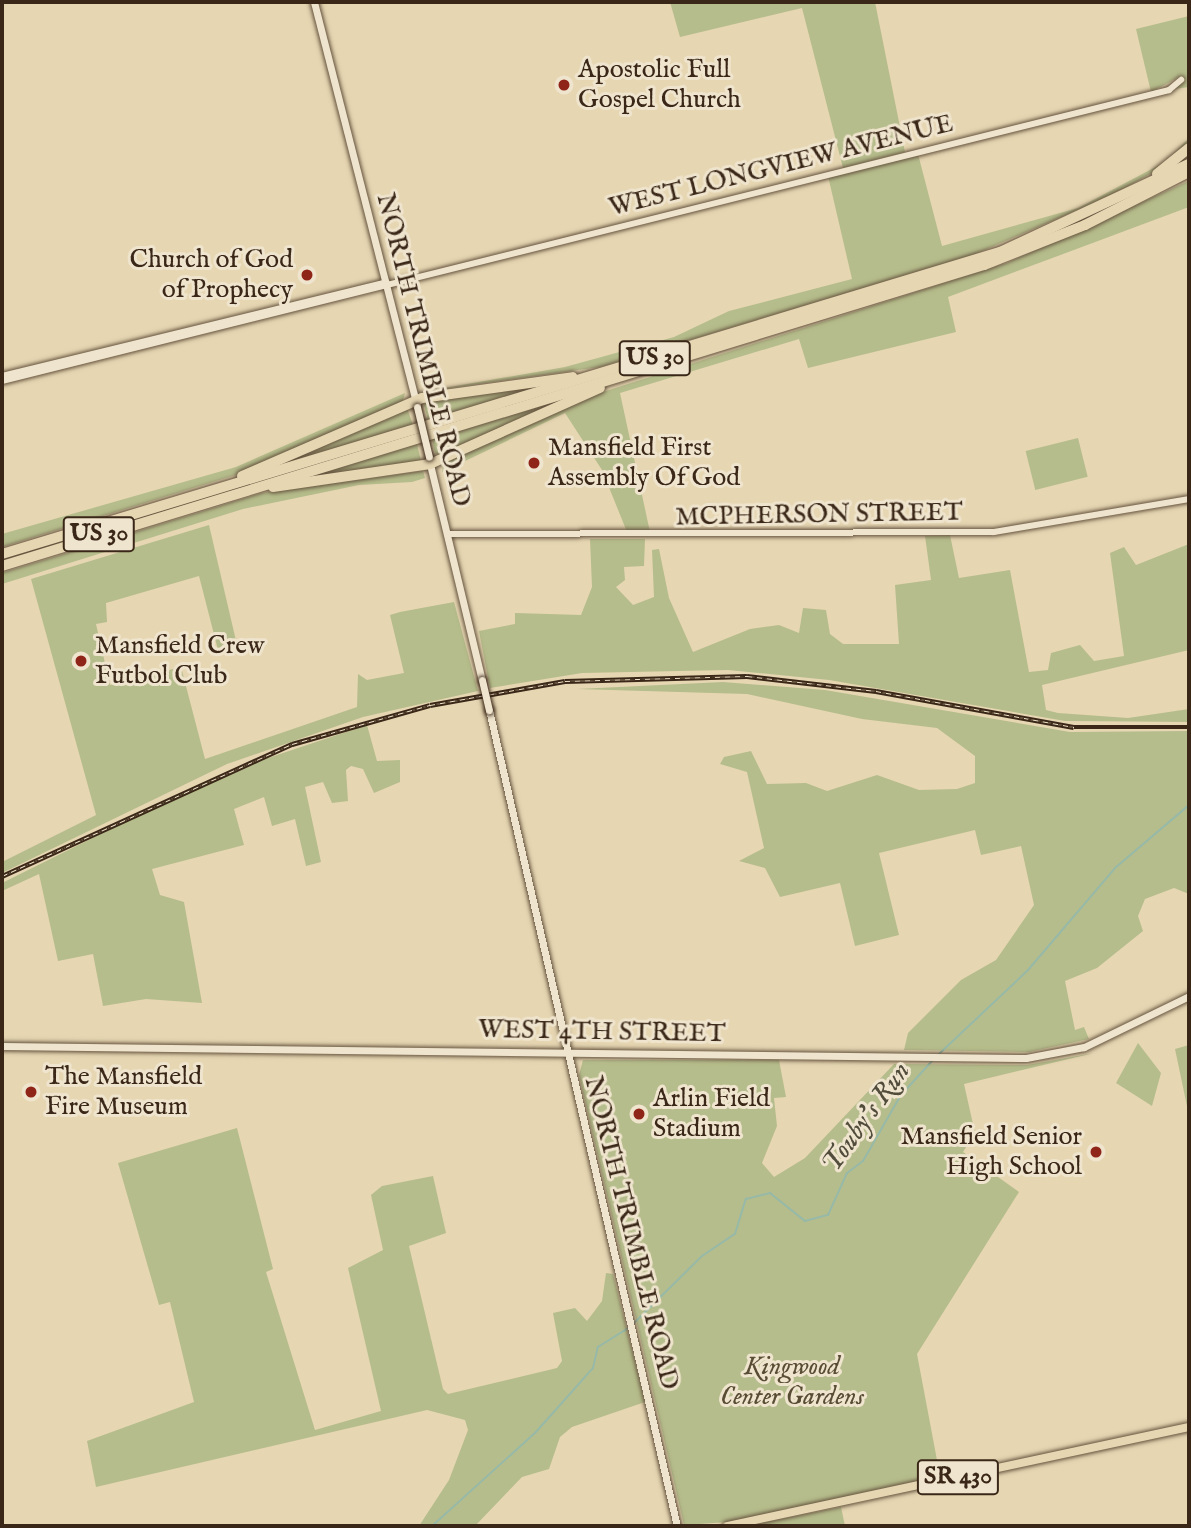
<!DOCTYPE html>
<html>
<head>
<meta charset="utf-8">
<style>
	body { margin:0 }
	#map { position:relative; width:1191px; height:1528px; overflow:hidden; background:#e6d6b2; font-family:"IM FELL English",serif }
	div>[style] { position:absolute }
	.green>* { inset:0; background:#b6bd8c; transform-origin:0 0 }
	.stream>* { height:2px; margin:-1px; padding:0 1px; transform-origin:1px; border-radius:1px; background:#97b9a8 }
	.roads { filter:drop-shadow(0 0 2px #65533e) drop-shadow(0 0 2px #65533e) }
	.tertiary>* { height:6px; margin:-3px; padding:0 3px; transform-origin:3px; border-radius:3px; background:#efe4cd }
	.secondary>* { height:7px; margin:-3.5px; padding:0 3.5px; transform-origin:3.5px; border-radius:3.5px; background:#efe4cd }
	.primary>* { height:8px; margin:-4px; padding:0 4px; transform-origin:4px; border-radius:4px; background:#e6d6b2 }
	.motorway>* { height:10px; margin:-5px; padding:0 5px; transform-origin:5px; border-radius:5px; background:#e6d6b2 }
	.rail>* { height:4.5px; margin-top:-2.25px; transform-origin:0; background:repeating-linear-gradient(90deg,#efe4cd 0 5px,#3a2718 0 10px); box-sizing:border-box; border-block:2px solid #3a2718 }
	.bridges { filter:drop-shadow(0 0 2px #3a2718) drop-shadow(0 0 2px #3a2718) }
	.secondary-bridge>* { height:7px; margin:-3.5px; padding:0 3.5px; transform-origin:3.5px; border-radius:3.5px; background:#efe4cd }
	.dots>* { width:19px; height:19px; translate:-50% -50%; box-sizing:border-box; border:4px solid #efe4cd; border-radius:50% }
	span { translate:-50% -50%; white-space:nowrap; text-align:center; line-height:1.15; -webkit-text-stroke:6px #efe4cd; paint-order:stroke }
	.shield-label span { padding:2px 5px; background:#efe4cd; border:2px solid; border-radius:5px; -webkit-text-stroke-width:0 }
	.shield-label { font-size:24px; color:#3a2718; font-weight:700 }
	.poi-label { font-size:26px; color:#3a2718 }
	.left { translate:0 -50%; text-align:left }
	.right { translate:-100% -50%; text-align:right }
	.street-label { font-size:26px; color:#3a2718 }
	.park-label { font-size:26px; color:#594c35; font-style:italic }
	.water-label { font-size:28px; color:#514c3c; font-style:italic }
	.frame { position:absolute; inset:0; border:4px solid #3a2718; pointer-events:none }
</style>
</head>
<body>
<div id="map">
	<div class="green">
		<div style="clip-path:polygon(670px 2px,875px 2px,905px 152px,843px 168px,802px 8px,680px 37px)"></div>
		<div style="clip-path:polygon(1189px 16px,1189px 87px,1174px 89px,1184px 80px,1181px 76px,1151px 92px,1136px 29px)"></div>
		<div style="clip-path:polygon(1189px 138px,1189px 144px,1159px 169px,1112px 195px,973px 255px,600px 367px,421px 392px,565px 367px,674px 337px,729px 311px,852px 279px,828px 176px,918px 154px,942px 246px,1078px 208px,1165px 162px)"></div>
		<div style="clip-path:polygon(1189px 181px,1189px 207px,948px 297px,956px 332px,808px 368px,799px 339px,620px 393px,650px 532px,627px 532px,602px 470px,565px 413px,442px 472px,444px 461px,584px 398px,1007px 263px)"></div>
		<div style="clip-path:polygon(545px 385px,428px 420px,424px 405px,425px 402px)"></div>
		<div style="clip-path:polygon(405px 393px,403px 401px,242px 473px,2px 547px,2px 534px,236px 467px)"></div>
		<div style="clip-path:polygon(559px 401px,440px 456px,435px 453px,432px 439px)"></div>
		<div style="clip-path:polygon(407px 408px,413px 425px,282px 464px,370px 424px)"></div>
		<div style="left:1078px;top:438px;width:40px;height:54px;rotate:76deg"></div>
		<div style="clip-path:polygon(417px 444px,421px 461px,300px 479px)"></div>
		<div style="clip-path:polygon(423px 471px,425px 478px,412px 482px,359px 485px,243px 509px,2px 584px,2px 573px,262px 493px)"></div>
		<div style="clip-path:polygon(209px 525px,237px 645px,218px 650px,199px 576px,106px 603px,107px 622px,96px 624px,110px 685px,181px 667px,205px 759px,357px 707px,358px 674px,367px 680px,404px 673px,390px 615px,400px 612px,454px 602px,478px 691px,363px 717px,227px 764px,2px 873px,2px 862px,96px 815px,31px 579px)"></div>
		<div style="clip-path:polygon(950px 535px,959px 578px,1010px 570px,1029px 672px,1048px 670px,1051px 653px,1080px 645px,1094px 661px,1124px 656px,1110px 553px,1124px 547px,1136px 565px,1189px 544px,1189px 650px,1042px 685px,1046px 710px,1058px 713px,1128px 718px,1189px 709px,1189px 722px,1065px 721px,829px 680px,728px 670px,582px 673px,490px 688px,479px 631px,515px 624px,515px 613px,581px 615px,592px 587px,590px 539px,645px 539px,644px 566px,624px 567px,625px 580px,616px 587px,633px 605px,654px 597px,652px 550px,659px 549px,669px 598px,693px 652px,750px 629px,779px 625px,799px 633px,803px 608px,826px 610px,830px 634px,843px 644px,899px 644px,895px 585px,931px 580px,925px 536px)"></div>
		<div style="clip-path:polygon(723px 682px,825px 690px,1070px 732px,1189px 731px,1189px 894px,1174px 888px,1145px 899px,1138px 916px,1143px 931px,1097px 968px,1065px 981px,1075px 1030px,1084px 1027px,1089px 1039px,1029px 1052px,904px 1050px,908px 1033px,961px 980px,996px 960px,1034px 905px,1021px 846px,981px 855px,975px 830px,879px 853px,899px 935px,855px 946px,840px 883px,780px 897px,765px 868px,739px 861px,764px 848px,747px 772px,720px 764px,724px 757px,751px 751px,767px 784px,806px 783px,827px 791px,877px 775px,919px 790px,957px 789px,975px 783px,975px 756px,937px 728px,862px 719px,747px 694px,577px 689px)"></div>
		<div style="clip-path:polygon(367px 725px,377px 761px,400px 760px,400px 782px,374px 793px,363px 769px,351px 766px,346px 770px,348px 801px,332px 803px,323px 782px,305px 787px,321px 862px,306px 866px,295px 819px,272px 826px,264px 797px,234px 809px,244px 845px,152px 869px,160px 895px,184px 902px,202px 1003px,146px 999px,103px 1006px,93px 954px,58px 961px,39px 874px,2px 891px,2px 883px,171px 799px,256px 762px)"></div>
		<div style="clip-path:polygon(1138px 1043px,1161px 1073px,1152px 1106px,1116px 1083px)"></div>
		<div style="clip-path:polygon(1189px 1045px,1189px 1111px,1188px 1111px,1175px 1049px)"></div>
		<div style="clip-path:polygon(1094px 1053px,964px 1084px,975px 1133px,963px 1152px,1019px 1192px,917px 1354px,940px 1476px,729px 1522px,684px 1525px,579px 1075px,583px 1060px,779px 1060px,786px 1097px,774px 1098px,777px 1126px,762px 1163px,774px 1177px,805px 1158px,894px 1064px,1027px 1065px)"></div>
		<div style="clip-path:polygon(237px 1128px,273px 1269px,266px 1272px,315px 1430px,381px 1411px,348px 1268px,383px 1250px,371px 1195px,382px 1186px,433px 1176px,446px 1233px,409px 1246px,443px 1389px,448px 1394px,557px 1368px,562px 1361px,553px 1313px,575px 1308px,587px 1321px,602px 1301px,606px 1273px,613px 1274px,645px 1402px,572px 1427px,560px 1437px,549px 1469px,522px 1477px,475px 1526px,419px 1526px,449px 1480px,468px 1430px,465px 1420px,427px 1410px,96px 1487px,87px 1441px,194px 1402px,170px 1302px,159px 1305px,118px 1163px)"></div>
		<div style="clip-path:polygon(841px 1507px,845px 1526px,747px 1526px)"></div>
	</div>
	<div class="stream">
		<div style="left:939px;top:1054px;width:122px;rotate:-43.3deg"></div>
		<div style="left:1028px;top:970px;width:134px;rotate:-49.5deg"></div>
		<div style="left:1115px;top:868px;width:97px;rotate:-40.4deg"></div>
		<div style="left:633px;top:1324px;width:97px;rotate:-44.6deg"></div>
		<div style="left:702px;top:1256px;width:40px;rotate:-34deg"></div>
		<div style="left:735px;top:1234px;width:37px;rotate:-73deg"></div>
		<div style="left:746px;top:1199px;width:25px;rotate:-14deg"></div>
		<div style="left:770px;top:1193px;width:45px;rotate:38.7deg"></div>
		<div style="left:805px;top:1221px;width:24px;rotate:-15deg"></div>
		<div style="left:828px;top:1215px;width:46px;rotate:-65.7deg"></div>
		<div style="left:847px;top:1173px;width:20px;rotate:-37deg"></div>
		<div style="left:863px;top:1161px;width:76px;rotate:-60.1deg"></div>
		<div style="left:901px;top:1095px;width:47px;rotate:-47.6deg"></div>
		<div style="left:432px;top:1526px;width:139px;rotate:-42.1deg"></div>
		<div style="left:535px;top:1433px;width:87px;rotate:-48.3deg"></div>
		<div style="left:593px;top:1368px;width:22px;rotate:-77deg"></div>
		<div style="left:598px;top:1347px;width:36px;rotate:-32deg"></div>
	</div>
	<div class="roads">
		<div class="tertiary">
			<div style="left:2px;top:376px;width:396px;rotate:-13.7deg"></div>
			<div style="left:2px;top:381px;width:1203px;rotate:-14deg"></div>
			<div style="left:1169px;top:90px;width:16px;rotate:-40deg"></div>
			<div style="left:447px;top:534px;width:547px;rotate:-0.21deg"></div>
			<div style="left:994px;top:532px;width:198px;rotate:-9.6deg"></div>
		</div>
		<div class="secondary">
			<div style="left:314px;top:2px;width:416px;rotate:75.7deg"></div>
			<div style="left:429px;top:460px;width:226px;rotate:76.5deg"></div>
			<div style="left:489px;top:710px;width:837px;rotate:77.03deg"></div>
			<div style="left:2px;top:1046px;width:1024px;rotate:0.67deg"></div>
			<div style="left:1026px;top:1058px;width:59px;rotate:-10.7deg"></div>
			<div style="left:1084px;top:1047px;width:117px;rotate:-25.9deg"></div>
		</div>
		<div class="primary">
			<div style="left:727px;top:1526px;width:472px;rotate:-12.1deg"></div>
		</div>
		<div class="motorway">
			<div style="left:1157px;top:174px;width:41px;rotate:-39.1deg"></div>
			<div style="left:242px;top:476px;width:196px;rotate:-23.4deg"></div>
			<div style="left:422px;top:398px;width:152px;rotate:-7.9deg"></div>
			<div style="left:273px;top:487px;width:159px;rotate:-8.3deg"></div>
			<div style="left:430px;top:464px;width:186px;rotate:-24.1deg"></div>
			<div style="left:2px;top:554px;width:1043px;rotate:-16.84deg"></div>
			<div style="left:1000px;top:252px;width:208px;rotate:-25deg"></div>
			<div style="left:2px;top:566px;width:1027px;rotate:-17.04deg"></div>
			<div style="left:984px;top:265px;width:109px;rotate:-21.6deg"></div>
			<div style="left:1085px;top:225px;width:117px;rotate:-27deg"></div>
		</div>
	</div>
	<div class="rail">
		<div style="left:2px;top:876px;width:319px;rotate:-24.5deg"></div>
		<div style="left:292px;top:744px;width:143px;rotate:-15.8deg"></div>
		<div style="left:430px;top:705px;width:137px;rotate:-10.1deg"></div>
		<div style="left:565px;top:681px;width:182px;rotate:-1.6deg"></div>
		<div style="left:747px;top:676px;width:130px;rotate:6.6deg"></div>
		<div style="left:876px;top:691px;width:201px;rotate:10.3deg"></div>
		<div style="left:1074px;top:727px;width:115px"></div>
	</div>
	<div class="bridges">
		<div class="secondary-bridge">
			<div style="left:417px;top:407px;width:51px;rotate:76.5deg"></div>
			<div style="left:482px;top:680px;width:31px;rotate:77deg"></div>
		</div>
	</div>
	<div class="dots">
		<div style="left:564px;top:85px;background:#8f2418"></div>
		<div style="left:307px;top:275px;background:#8f2418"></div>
		<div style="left:534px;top:463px;background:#8f2418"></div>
		<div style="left:81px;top:661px;background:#8f2418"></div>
		<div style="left:31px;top:1092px;background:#8f2418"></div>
		<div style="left:639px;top:1114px;background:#8f2418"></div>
		<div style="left:1096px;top:1152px;background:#8f2418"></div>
	</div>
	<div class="shield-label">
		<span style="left:655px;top:358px">US 30</span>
		<span style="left:99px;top:534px">US 30</span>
		<span style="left:958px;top:1477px">SR 430</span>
	</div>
	<div class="poi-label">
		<span class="left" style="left:578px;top:85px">Apostolic Full<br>Gospel Church</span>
		<span class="right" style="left:293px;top:275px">Church of God<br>of Prophecy</span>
		<span class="left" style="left:548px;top:463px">Mansfield First<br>Assembly Of God</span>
		<span class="left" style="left:95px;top:661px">Mansfield Crew<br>Futbol Club</span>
		<span class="left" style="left:45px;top:1092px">The Mansfield<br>Fire Museum</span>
		<span class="left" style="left:653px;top:1114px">Arlin Field<br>Stadium</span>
		<span class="right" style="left:1082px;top:1152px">Mansfield Senior<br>High School</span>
	</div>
	<div class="street-label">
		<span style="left:781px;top:166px;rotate:-14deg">WEST LONGVIEW AVENUE</span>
		<span style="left:423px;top:350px;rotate:76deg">NORTH TRIMBLE ROAD</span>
		<span style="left:819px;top:515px;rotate:-1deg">MCPHERSON STREET</span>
		<span style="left:602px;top:1032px;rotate:1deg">WEST 4TH STREET</span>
		<span style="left:631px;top:1233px;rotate:76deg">NORTH TRIMBLE ROAD</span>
	</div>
	<div class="park-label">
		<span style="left:792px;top:1382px">Kingwood<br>Center Gardens</span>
	</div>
	<div class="water-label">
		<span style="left:867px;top:1118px;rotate:-54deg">Touby's Run</span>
	</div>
	<div class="frame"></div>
</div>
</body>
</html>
